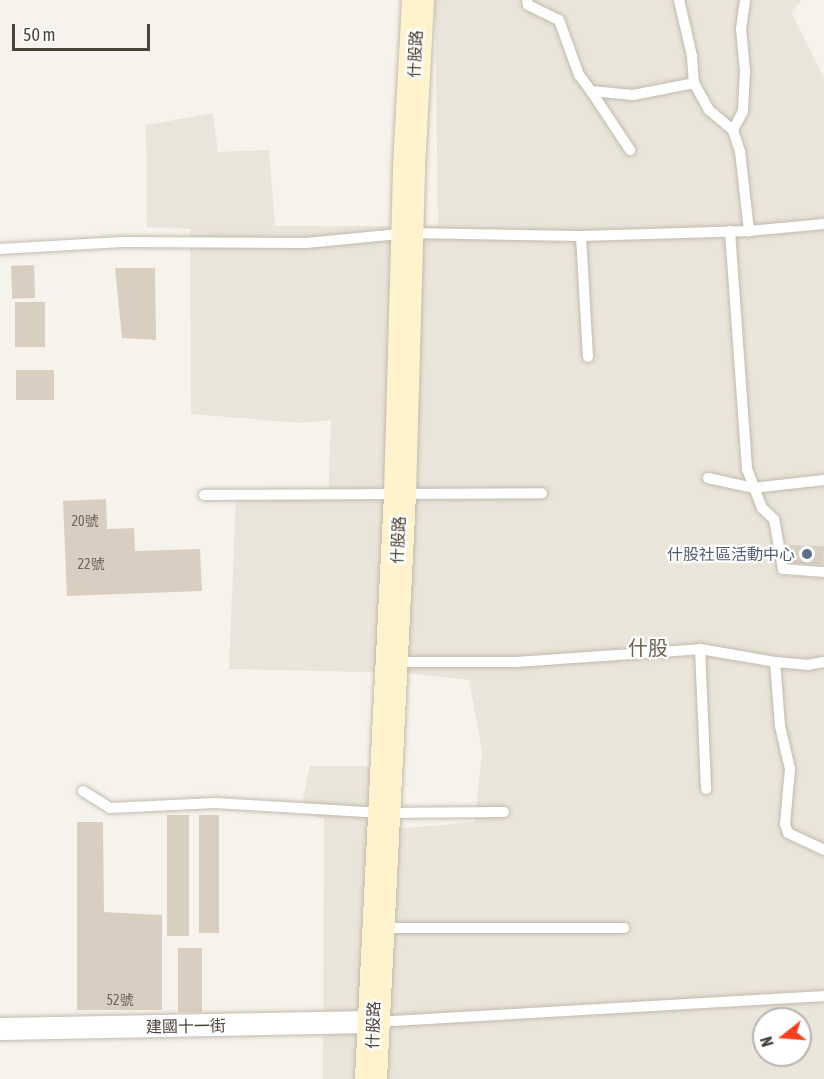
<!DOCTYPE html>
<html>
<head>
<meta charset="utf-8">
<style>
	body { margin:0 }
	#map { position:relative; width:824px; height:1079px; overflow:hidden; background:#f6f3ec; font-family:"Asap Condensed","Noto Sans TC",sans-serif }
	div>[style] { position:absolute }
	.residential>* { inset:0; background:#eae5da }
	.building>* { inset:0; background:#d8cfc1; transform-origin:0 0 }
	.roads { filter:drop-shadow(0 0 2px #c2bbae) drop-shadow(0 0 2px #c2bbae) }
	.lane>* { height:10px; margin:-5px; padding:0 5px; transform-origin:5px; border-radius:5px; background:#fff }
	.street>* { height:22px; margin:-11px; padding:0 11px; transform-origin:11px; border-radius:11px; background:#fff }
	.secondary>* { height:32px; margin:-16px; padding:0 16px; transform-origin:16px; border-radius:16px; background:#fff3cd }
	.dots>* { width:16px; height:16px; translate:-50% -50%; box-sizing:border-box; border:3px solid #fff; border-radius:50% }
	span { translate:-50% -50%; white-space:nowrap; text-align:center; line-height:1.15; -webkit-text-stroke:4.5px #fff; paint-order:stroke }
	.number-label { font-size:14px; color:#6e675b }
	.number-label span { -webkit-text-stroke-width:0 }
	.street-label { font-size:16px; color:#4b4439 }
	.service-label { font-size:16px; color:#4e5e75 }
	.right { translate:-100% -50%; text-align:right }
	.quarter-label { font-size:20px; color:#6e6250 }
	.north { position:absolute; left:752px; top:1007px; width:60px; height:60px; box-sizing:border-box; background:#fff; border:2px solid #b7b4b0; border-radius:50%; rotate:253deg; font-size:16px; font-weight:700; line-height:24px; text-align:center; color:#4b4439 }
	.north::after { content:''; display:block; margin:auto; width:21px; height:27px; background:#fc3f1d; clip-path:polygon(50% 0,100% 100%,50% 72%,0 100%) }
	.scale { position:absolute; left:12px; top:24px; width:138px; height:27px; box-sizing:border-box; border:3px solid #4b4439; border-top:0; padding-left:8px; font-size:18px; line-height:21px; white-space:nowrap; color:#4b4439; -webkit-text-stroke:4px #fff; paint-order:stroke }
</style>
</head>
<body>
<div id="map">
	<div class="residential">
		<div style="clip-path:polygon(evenodd,435px 0,801px 0,792px 14px,824px 78px,824px 1079px,323px 1079px,324px 819px,300px 812px,310px 766px,361px 766px,389px 771px,395px 829px,475px 822px,482px 751px,469px 680px,404px 673px,229px 669px,236px 496px,328px 499px,331px 420px,300px 423px,191px 414px,190px 229px,147px 227px,146px 125px,213px 113px,218px 152px,269px 150px,275px 226px,438px 226px,435px 0,764px 1019px,800px 1019px,800px 1055px,764px 1055px,764px 1019px)"></div>
	</div>
	<div class="building">
		<div style="left:34px;top:265px;width:33px;height:23px;rotate:88deg"></div>
		<div style="clip-path:polygon(115px 268px,155px 268px,156px 340px,122px 338px)"></div>
		<div style="left:45px;top:302px;width:45px;height:30px;rotate:90deg"></div>
		<div style="left:16px;top:370px;width:38px;height:30px"></div>
		<div style="clip-path:polygon(106px 499px,107px 529px,134px 528px,135px 551px,200px 549px,202px 591px,67px 596px,63px 501px)"></div>
		<div style="left:790px;top:545px;width:34px;height:18px;rotate:2deg"></div>
		<div style="left:167px;top:815px;width:22px;height:121px"></div>
		<div style="left:199px;top:815px;width:20px;height:118px"></div>
		<div style="clip-path:polygon(77px 822px,103px 822px,104px 912px,162px 915px,162px 1010px,77px 1010px)"></div>
		<div style="left:178px;top:948px;width:24px;height:64px"></div>
	</div>
	<div class="roads">
		<div class="lane">
			<div style="left:527px;top:0;width:5px;rotate:79deg"></div>
			<div style="left:528px;top:5px;width:34px;rotate:26deg"></div>
			<div style="left:559px;top:20px;width:59px;rotate:70deg"></div>
			<div style="left:579px;top:75px;width:20px;rotate:53deg"></div>
			<div style="left:591px;top:91px;width:42px;rotate:5.4deg"></div>
			<div style="left:633px;top:95px;width:62px;rotate:-11.1deg"></div>
			<div style="left:679px;top:0;width:57px;rotate:76.9deg"></div>
			<div style="left:692px;top:56px;width:27px;rotate:86deg"></div>
			<div style="left:694px;top:83px;width:31px;rotate:61deg"></div>
			<div style="left:709px;top:110px;width:31px;rotate:40deg"></div>
			<div style="left:733px;top:130px;width:22px;rotate:72deg"></div>
			<div style="left:740px;top:151px;width:81px;rotate:83.6deg"></div>
			<div style="left:591px;top:91px;width:71px;rotate:56.5deg"></div>
			<div style="left:733px;top:130px;width:21px;rotate:-62deg"></div>
			<div style="left:743px;top:111px;width:40px;rotate:-87.1deg"></div>
			<div style="left:745px;top:71px;width:42px;rotate:-95.4deg"></div>
			<div style="left:741px;top:29px;width:29px;rotate:-82deg"></div>
			<div style="left:730px;top:231px;width:239px;rotate:85.9deg"></div>
			<div style="left:747px;top:469px;width:42px;rotate:69deg"></div>
			<div style="left:762px;top:508px;width:16px;rotate:43deg"></div>
			<div style="left:774px;top:519px;width:51px;rotate:79.8deg"></div>
			<div style="left:783px;top:569px;width:41px;rotate:4.2deg"></div>
			<div style="left:581px;top:236px;width:121px;rotate:86.7deg"></div>
			<div style="left:0;top:249px;width:122px;rotate:-3.3deg"></div>
			<div style="left:122px;top:242px;width:184px;rotate:0.3deg"></div>
			<div style="left:306px;top:243px;width:104px;rotate:-5.5deg"></div>
			<div style="left:410px;top:233px;width:171px;rotate:1deg"></div>
			<div style="left:581px;top:236px;width:168px;rotate:-1.7deg"></div>
			<div style="left:749px;top:231px;width:75px;rotate:-5.3deg"></div>
			<div style="left:708px;top:478px;width:46px;rotate:12.5deg"></div>
			<div style="left:753px;top:488px;width:71px;rotate:-6.4deg"></div>
			<div style="left:204px;top:495px;width:338px;rotate:-0.3deg"></div>
			<div style="left:700px;top:649px;width:140px;rotate:87.5deg"></div>
			<div style="left:394px;top:662px;width:122px"></div>
			<div style="left:516px;top:662px;width:184px;rotate:-4deg"></div>
			<div style="left:700px;top:649px;width:76px;rotate:9.8deg"></div>
			<div style="left:775px;top:662px;width:32px;rotate:5deg"></div>
			<div style="left:807px;top:665px;width:17px;rotate:-10deg"></div>
			<div style="left:775px;top:662px;width:64px;rotate:85.5deg"></div>
			<div style="left:780px;top:726px;width:44px;rotate:76.9deg"></div>
			<div style="left:790px;top:769px;width:55px;rotate:95.2deg"></div>
			<div style="left:785px;top:824px;width:9px;rotate:72deg"></div>
			<div style="left:788px;top:833px;width:40px;rotate:25deg"></div>
			<div style="left:83px;top:791px;width:32px;rotate:32deg"></div>
			<div style="left:110px;top:808px;width:105px;rotate:-2.7deg"></div>
			<div style="left:215px;top:803px;width:168px;rotate:3.4deg"></div>
			<div style="left:383px;top:813px;width:121px;rotate:-0.5deg"></div>
			<div style="left:382px;top:928px;width:242px"></div>
			<div style="left:376px;top:1022px;width:449px;rotate:-3.3deg"></div>
		</div>
		<div class="street">
			<div style="left:0;top:1029px;width:373px;rotate:-1.1deg"></div>
		</div>
		<div class="secondary">
			<div style="left:371px;top:1079px;width:585px;rotate:-87.16deg"></div>
			<div style="left:400px;top:495px;width:328px;rotate:-88.4deg"></div>
			<div style="left:409px;top:167px;width:167px;rotate:-86.9deg"></div>
		</div>
	</div>
	<div class="dots">
		<div style="left:807px;top:554px;background:#5c6f8a"></div>
	</div>
	<div class="number-label">
		<span style="left:85px;top:521px">20號</span>
		<span style="left:91px;top:564px">22號</span>
		<span style="left:120px;top:1000px">52號</span>
	</div>
	<div class="street-label">
		<span style="left:415px;top:54px;rotate:-87deg">什股路</span>
		<span style="left:398px;top:540px;rotate:-87deg">什股路</span>
		<span style="left:373px;top:1025px;rotate:-88deg">什股路</span>
		<span style="left:186px;top:1026px;rotate:-1deg">建國十一街</span>
	</div>
	<div class="service-label">
		<span class="right" style="left:795px;top:554px">什股社區活動中心</span>
	</div>
	<div class="quarter-label">
		<span style="left:648px;top:647px">什股</span>
	</div>
	<div class="north">N</div>
	<div class="scale">50 m</div>
</div>
</body>
</html>
